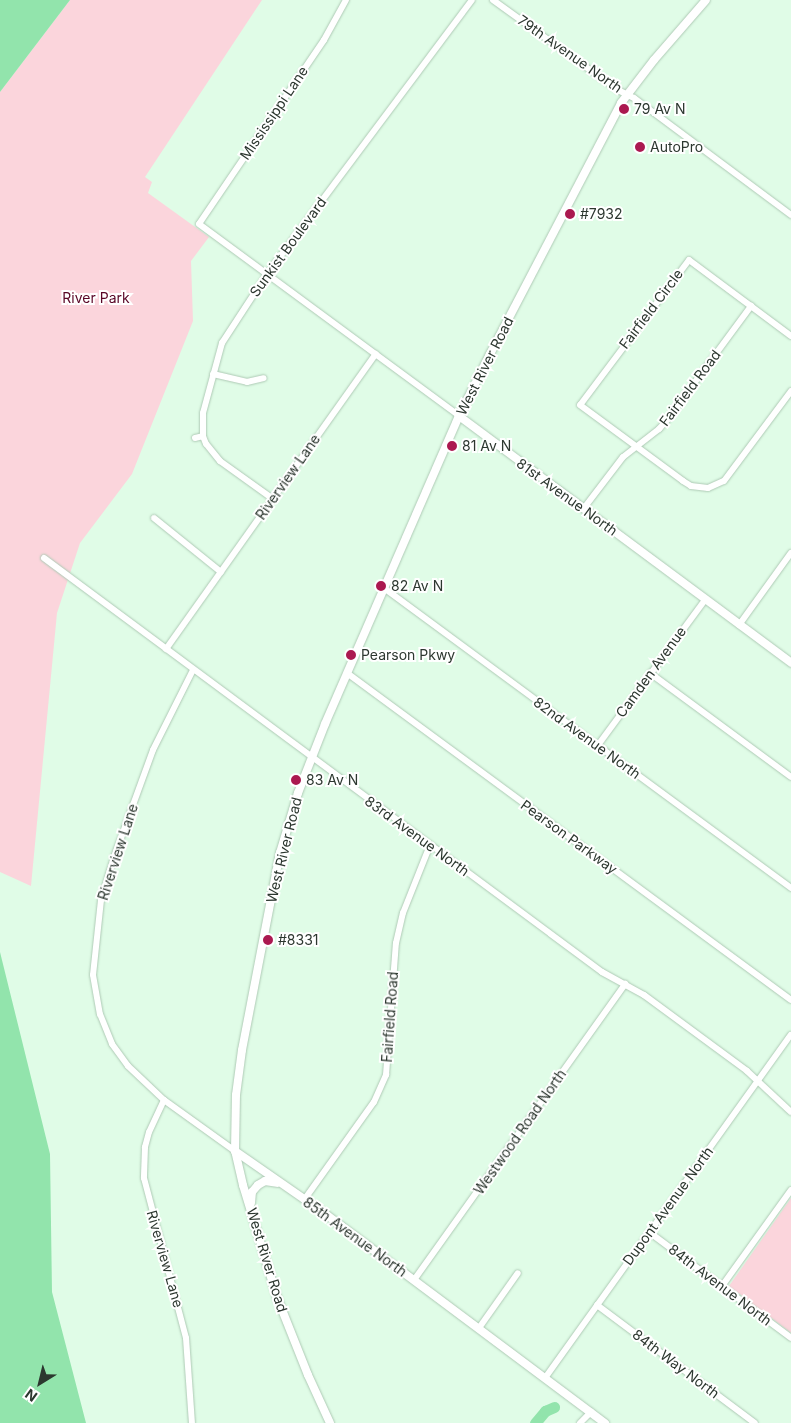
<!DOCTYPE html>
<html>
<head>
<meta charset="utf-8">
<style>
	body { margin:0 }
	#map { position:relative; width:791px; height:1423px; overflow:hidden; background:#e0fce7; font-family:Inter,sans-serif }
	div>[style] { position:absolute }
	.green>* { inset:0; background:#fbd5dc }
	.water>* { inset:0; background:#92e4ac }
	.river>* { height:11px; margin:-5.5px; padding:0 5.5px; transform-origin:5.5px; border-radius:5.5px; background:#92e4ac }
	.roads { filter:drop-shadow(0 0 1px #aecab5) drop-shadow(0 0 1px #aecab5) }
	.minor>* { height:6px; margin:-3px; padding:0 3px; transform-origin:3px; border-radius:3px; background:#fff }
	.tertiary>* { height:8px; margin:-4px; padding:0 4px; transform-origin:4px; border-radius:4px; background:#fff }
	.dots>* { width:14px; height:14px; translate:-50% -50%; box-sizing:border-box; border:2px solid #fff; border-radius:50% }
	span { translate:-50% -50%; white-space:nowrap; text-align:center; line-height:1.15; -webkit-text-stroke:4px #fff; paint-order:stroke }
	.street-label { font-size:14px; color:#2c372f }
	.poi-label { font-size:14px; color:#2c372f }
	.left { translate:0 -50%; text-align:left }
	.park-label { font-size:14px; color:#590626 }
	.north { position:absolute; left:15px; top:1358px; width:50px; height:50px; -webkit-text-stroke:4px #fff; paint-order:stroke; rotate:216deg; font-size:14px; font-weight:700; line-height:20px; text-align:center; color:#2c372f }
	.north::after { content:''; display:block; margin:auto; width:18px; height:22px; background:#2c372f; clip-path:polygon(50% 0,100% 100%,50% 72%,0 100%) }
</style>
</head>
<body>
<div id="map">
	<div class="green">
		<div style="clip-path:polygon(70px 0,262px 0,145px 177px,152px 182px,148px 193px,209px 237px,191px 261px,193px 321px,132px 474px,80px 543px,57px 613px,31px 886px,0 872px,0 92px)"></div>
		<div style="clip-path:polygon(791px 1198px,791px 1333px,729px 1286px)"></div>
	</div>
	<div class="water">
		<div style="clip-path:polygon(0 0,70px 0,0 92px)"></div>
		<div style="clip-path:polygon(0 952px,50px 1154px,52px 1292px,86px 1423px,0 1423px)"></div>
	</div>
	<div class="river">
		<div style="left:535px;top:1423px;width:16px;rotate:-50deg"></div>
		<div style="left:545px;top:1411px;width:10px;rotate:-24deg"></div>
	</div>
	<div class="roads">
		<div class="minor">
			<div style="left:346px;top:0;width:46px;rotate:118.8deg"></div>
			<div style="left:324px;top:40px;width:222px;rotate:124.2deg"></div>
			<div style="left:199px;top:224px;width:323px;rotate:36.4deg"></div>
			<div style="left:493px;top:0;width:154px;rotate:35.8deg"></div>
			<div style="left:618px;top:90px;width:18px;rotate:27deg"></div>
			<div style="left:634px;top:98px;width:196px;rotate:36.7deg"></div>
			<div style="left:791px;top:336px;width:127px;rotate:-143.3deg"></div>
			<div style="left:689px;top:260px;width:181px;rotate:126.9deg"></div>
			<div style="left:580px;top:405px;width:128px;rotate:36.4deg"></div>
			<div style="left:683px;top:481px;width:9px;rotate:32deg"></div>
			<div style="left:691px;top:486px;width:17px;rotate:7deg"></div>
			<div style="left:708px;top:488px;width:17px;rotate:-24deg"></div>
			<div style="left:724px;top:481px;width:112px;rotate:-53.3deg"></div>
			<div style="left:213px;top:374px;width:35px;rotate:13deg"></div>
			<div style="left:247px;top:382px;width:17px;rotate:-13deg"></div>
			<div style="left:195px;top:438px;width:8px;rotate:-14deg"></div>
			<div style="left:273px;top:499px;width:65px;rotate:-144.4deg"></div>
			<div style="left:220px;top:461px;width:22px;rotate:-129deg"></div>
			<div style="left:206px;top:444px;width:9px;rotate:-111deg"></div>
			<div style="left:203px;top:436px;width:23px;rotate:-90deg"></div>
			<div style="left:203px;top:413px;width:73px;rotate:-74.8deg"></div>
			<div style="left:222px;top:343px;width:82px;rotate:-56.9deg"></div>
			<div style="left:267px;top:274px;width:342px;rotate:-53.2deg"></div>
			<div style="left:584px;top:508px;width:64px;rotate:-52.6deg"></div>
			<div style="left:623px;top:457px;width:46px;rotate:-37.9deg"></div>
			<div style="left:659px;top:429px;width:12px;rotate:-48deg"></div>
			<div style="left:667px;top:420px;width:142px;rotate:-53.6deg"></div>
			<div style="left:154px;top:518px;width:86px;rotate:38.9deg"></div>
			<div style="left:44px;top:558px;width:695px;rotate:36.57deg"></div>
			<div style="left:602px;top:972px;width:48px;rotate:28.7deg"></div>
			<div style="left:644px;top:995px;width:128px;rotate:36.4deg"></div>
			<div style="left:747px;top:1071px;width:60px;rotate:43deg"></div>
			<div style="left:384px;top:588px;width:506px;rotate:36.39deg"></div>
			<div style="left:739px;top:625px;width:89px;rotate:-54.2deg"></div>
			<div style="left:166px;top:649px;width:362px;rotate:-54.6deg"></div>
			<div style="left:193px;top:670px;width:89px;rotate:116.6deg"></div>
			<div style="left:153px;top:750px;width:114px;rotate:110deg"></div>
			<div style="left:114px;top:857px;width:45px;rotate:106.8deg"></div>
			<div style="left:101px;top:900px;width:75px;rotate:96.1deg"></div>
			<div style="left:93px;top:975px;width:40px;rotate:80deg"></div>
			<div style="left:100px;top:1014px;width:32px;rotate:68deg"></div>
			<div style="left:112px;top:1044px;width:27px;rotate:54deg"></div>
			<div style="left:128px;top:1066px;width:50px;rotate:43.4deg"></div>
			<div style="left:164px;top:1100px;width:87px;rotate:35.7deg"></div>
			<div style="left:347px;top:673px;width:551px;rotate:36.37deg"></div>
			<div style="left:650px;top:673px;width:175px;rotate:36.4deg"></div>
			<div style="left:598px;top:745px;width:180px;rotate:-53.6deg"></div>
			<div style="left:164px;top:1100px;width:35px;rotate:115deg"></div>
			<div style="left:149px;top:1132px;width:16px;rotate:105deg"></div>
			<div style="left:145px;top:1147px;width:31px;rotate:92deg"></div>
			<div style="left:144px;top:1178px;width:165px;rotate:75.3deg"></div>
			<div style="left:186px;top:1338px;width:85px;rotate:86deg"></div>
			<div style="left:304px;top:1200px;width:120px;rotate:-54.5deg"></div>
			<div style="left:374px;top:1102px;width:30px;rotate:-66deg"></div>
			<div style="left:386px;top:1075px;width:132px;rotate:-85.7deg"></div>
			<div style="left:396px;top:943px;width:31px;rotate:-77deg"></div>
			<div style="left:403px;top:913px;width:73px;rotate:-68.3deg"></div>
			<div style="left:649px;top:1232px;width:177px;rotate:36.7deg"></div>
			<div style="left:414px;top:1280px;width:364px;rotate:-54.5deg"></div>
			<div style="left:722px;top:1286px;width:118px;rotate:-54.3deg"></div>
			<div style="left:597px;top:1305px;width:197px;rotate:36.8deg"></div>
			<div style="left:479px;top:1328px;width:67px;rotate:-54.7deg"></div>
			<div style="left:545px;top:1378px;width:422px;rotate:-54.4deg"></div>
			<div style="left:580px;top:1423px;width:16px;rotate:-45deg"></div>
		</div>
		<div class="tertiary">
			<div style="left:459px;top:416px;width:414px;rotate:36.6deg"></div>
			<div style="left:235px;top:1151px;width:103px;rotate:34.8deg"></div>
			<div style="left:320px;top:1210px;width:356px;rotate:36.8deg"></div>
			<div style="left:251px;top:1203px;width:11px;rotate:-85deg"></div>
			<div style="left:252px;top:1192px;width:9px;rotate:-49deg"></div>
			<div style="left:258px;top:1185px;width:8px;rotate:-30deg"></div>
			<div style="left:265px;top:1181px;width:12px;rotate:9deg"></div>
			<div style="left:330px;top:1423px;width:53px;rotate:-114.6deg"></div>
			<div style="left:308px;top:1375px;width:84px;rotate:-111.7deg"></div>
			<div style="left:277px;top:1297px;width:117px;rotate:-106.9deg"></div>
			<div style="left:243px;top:1185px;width:35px;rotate:-103deg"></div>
			<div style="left:235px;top:1151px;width:56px;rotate:-89deg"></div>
			<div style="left:236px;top:1095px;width:45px;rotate:-82.4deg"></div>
			<div style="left:242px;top:1050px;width:201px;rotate:-79.1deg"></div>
			<div style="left:280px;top:853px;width:63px;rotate:-73.3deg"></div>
			<div style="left:298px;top:793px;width:74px;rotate:-68.6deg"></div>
			<div style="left:325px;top:724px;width:336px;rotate:-66.5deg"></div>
			<div style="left:459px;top:416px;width:69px;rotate:-63.4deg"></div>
			<div style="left:490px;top:354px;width:283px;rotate:-62.4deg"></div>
			<div style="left:621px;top:103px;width:54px;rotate:-52.5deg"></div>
			<div style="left:654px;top:60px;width:79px;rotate:-49.1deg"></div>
		</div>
	</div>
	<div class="dots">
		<div style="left:624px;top:109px;background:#ab1950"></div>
		<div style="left:640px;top:147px;background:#ab1950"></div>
		<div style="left:570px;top:214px;background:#ab1950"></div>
		<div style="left:452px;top:446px;background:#ab1950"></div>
		<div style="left:381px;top:586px;background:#ab1950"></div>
		<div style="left:351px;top:655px;background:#ab1950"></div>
		<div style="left:296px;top:780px;background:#ab1950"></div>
		<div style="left:268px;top:940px;background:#ab1950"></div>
	</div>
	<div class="street-label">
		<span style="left:570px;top:54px;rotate:35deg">79th Avenue North</span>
		<span style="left:274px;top:113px;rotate:-56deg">Mississippi Lane</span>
		<span style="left:288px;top:247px;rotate:-54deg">Sunkist Boulevard</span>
		<span style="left:651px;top:309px;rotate:-53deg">Fairfield Circle</span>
		<span style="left:485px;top:366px;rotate:-63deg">West River Road</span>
		<span style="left:690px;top:388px;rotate:-53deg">Fairfield Road</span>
		<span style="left:288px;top:477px;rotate:-55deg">Riverview Lane</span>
		<span style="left:567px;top:497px;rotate:36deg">81st Avenue North</span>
		<span style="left:651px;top:672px;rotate:-54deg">Camden Avenue</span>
		<span style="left:587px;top:738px;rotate:36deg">82nd Avenue North</span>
		<span style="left:417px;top:836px;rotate:36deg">83rd Avenue North</span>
		<span style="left:569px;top:837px;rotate:36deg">Pearson Parkway</span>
		<span style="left:284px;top:850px;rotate:-76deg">West River Road</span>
		<span style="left:118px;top:852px;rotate:-72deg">Riverview Lane</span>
		<span style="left:390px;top:1017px;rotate:-86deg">Fairfield Road</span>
		<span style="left:520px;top:1132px;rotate:-55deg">Westwood Road North</span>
		<span style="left:668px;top:1206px;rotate:-54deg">Dupont Avenue North</span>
		<span style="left:355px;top:1237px;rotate:36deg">85th Avenue North</span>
		<span style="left:165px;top:1259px;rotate:74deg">Riverview Lane</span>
		<span style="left:267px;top:1260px;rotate:73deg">West River Road</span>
		<span style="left:720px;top:1285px;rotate:37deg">84th Avenue North</span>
		<span style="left:676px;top:1364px;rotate:37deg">84th Way North</span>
	</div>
	<div class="poi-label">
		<span class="left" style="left:634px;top:109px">79 Av N</span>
		<span class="left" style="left:650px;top:147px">AutoPro</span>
		<span class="left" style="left:580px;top:214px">#7932</span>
		<span class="left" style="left:462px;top:446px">81 Av N</span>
		<span class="left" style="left:391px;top:586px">82 Av N</span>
		<span class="left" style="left:361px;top:655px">Pearson Pkwy</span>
		<span class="left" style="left:306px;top:780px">83 Av N</span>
		<span class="left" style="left:278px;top:940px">#8331</span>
	</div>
	<div class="park-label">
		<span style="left:96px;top:298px">River Park</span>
	</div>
	<div class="north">N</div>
</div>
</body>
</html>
